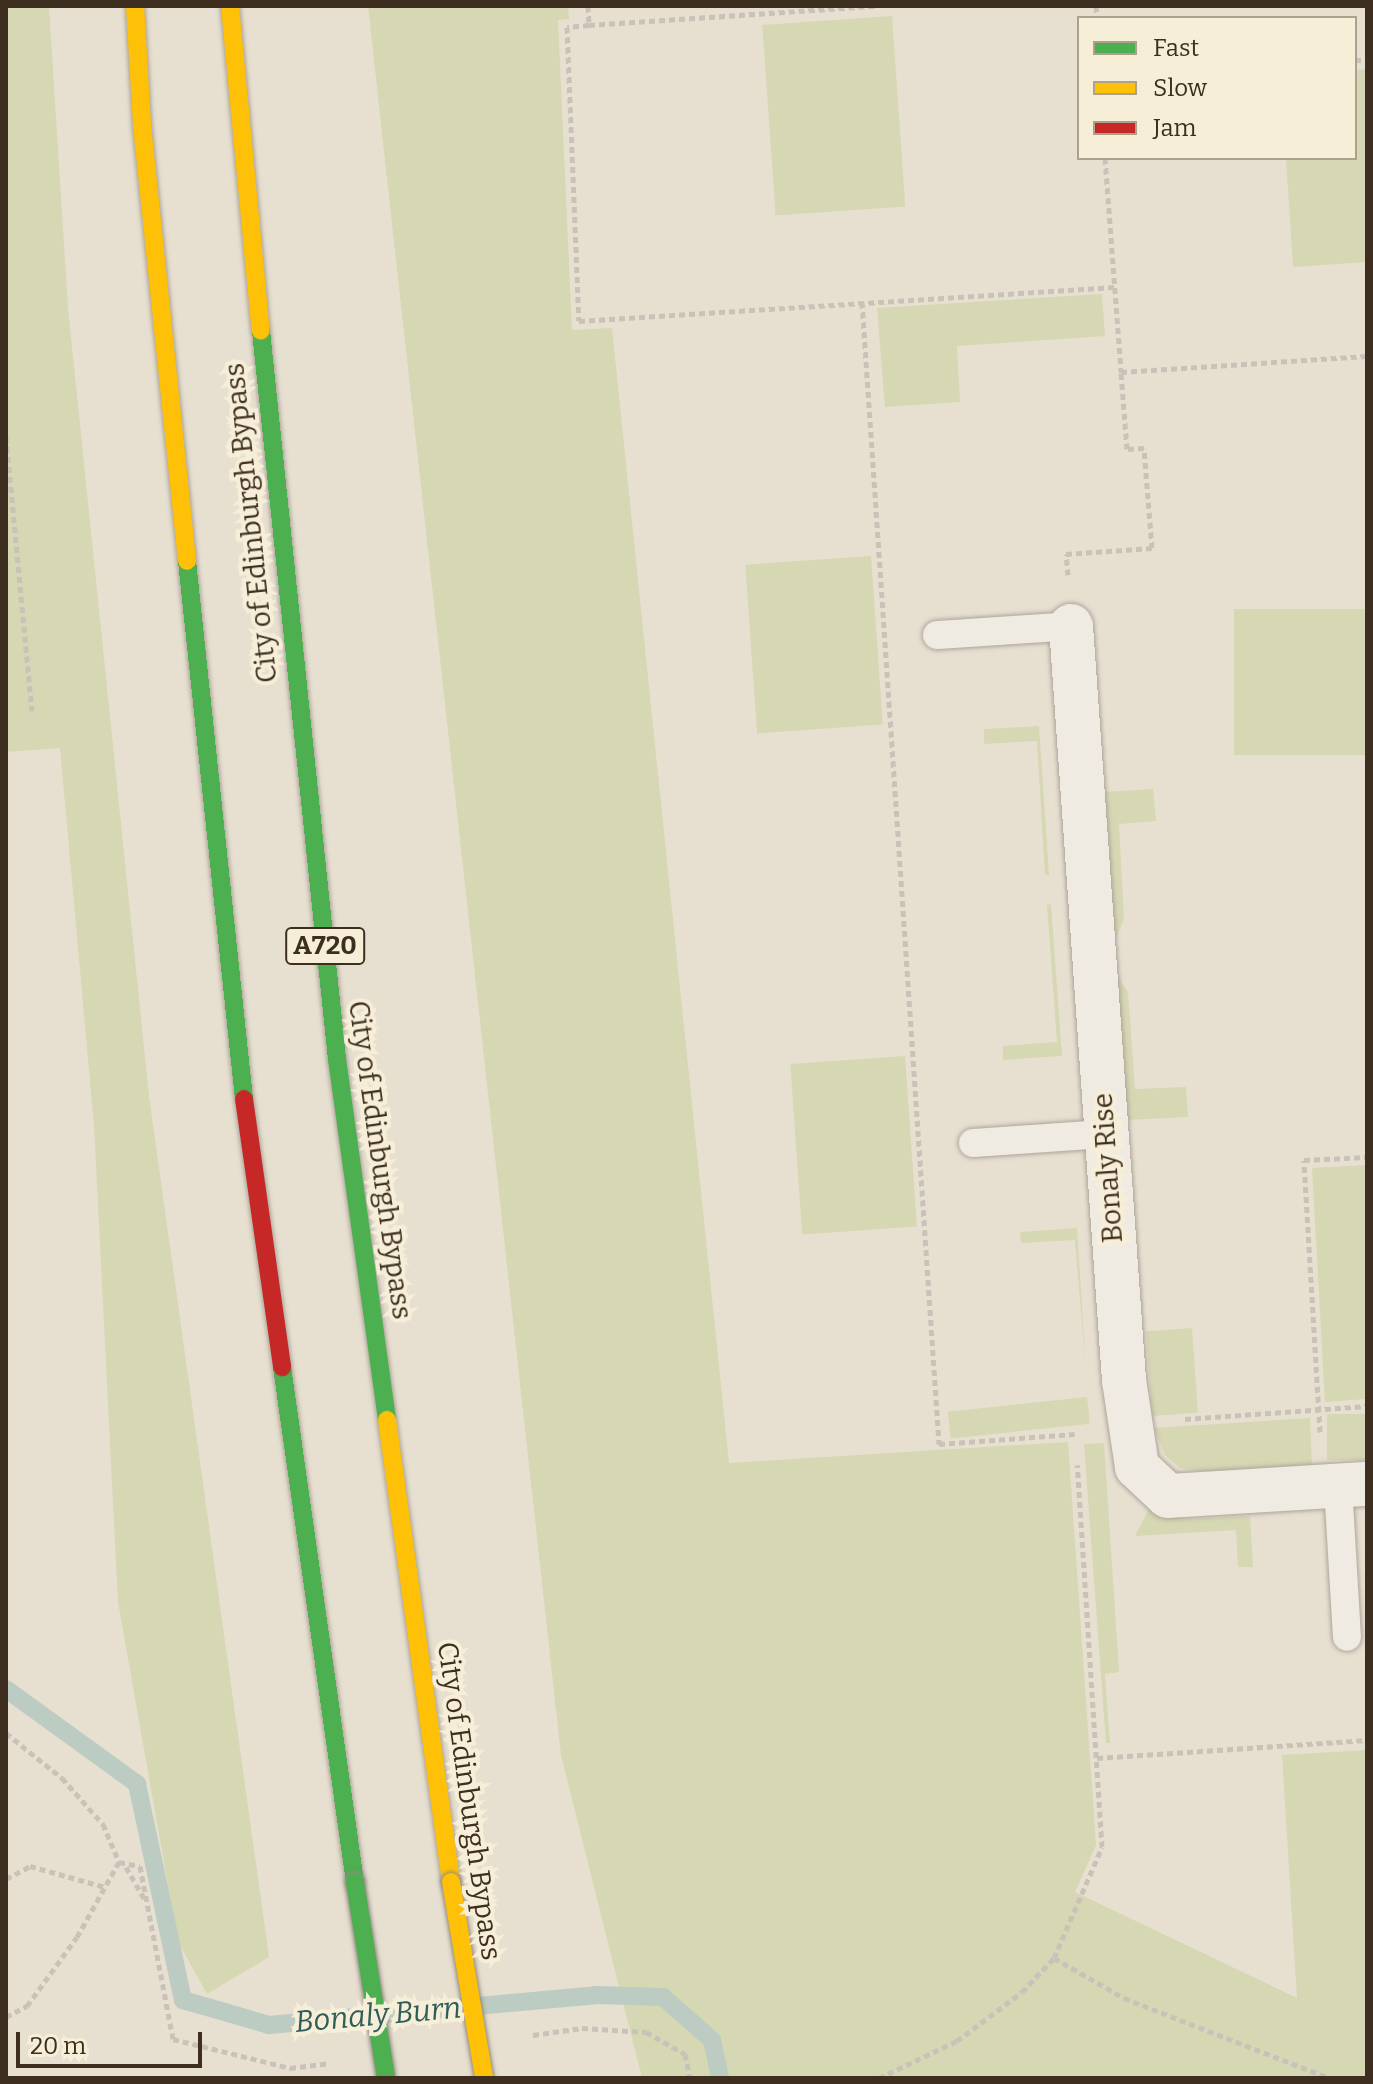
<!DOCTYPE html>
<html>
<head>
<meta charset="utf-8">
<style>
	body { margin:0 }
	#map { position:relative; width:1373px; height:2084px; overflow:hidden; background:#e7e0d1; font-family:Bitter,serif }
	div>[style] { position:absolute }
	.green>* { inset:0; background:#d6d7b3; transform-origin:0 0 }
	.stream>* { height:18px; margin:-9px; padding:0 9px; transform-origin:9px; border-radius:9px; background:#bcccc2 }
	.path>* { height:5px; margin-top:-2.5px; transform-origin:0; background:repeating-linear-gradient(90deg,#c8c2b9 0 6px,transparent 0 10px) }
	.roads { filter:drop-shadow(0 0 2px #ada599) drop-shadow(0 0 2px #ada599) }
	.lane>* { height:28px; margin:-14px; padding:0 14px; transform-origin:14px; border-radius:14px; background:#efebe3 }
	.street>* { height:44px; margin:-22px; padding:0 22px; transform-origin:22px; border-radius:22px; background:#efebe3 }
	.fast>* { height:18px; margin:-9px; padding:0 9px; transform-origin:9px; border-radius:9px; background:#4caf50 }
	.slow>* { height:18px; margin:-9px; padding:0 9px; transform-origin:9px; border-radius:9px; background:#ffc107 }
	.jam>* { height:18px; margin:-9px; padding:0 9px; transform-origin:9px; border-radius:9px; background:#c62828 }
	.bridges { filter:drop-shadow(0 0 2px #928b80) drop-shadow(0 0 2px #928b80) }
	.fast-bridge>* { height:18px; margin:-9px; padding:0 9px; transform-origin:9px; border-radius:9px; background:#4caf50 }
	.slow-bridge>* { height:18px; margin:-9px; padding:0 9px; transform-origin:9px; border-radius:9px; background:#ffc107 }
	span { translate:-50% -50%; white-space:nowrap; text-align:center; line-height:1.15; -webkit-text-stroke:8px #f7eed8; paint-order:stroke }
	.shield-label span { padding:2px 6px; background:#f7eed8; border:2px solid; border-radius:6px; -webkit-text-stroke-width:0 }
	.shield-label { font-size:26px; color:#3d2e20; font-weight:700 }
	.street-label { font-size:28px; color:#3d2e20 }
	.water-label { font-size:30px; color:#2f5d5a; font-style:italic }
	.frame { position:absolute; inset:0; border:8px solid #3d2e20; pointer-events:none }
	.legend { position:absolute; left:1077px; top:16px; width:280px; height:144px; box-sizing:border-box; background:#f7eed8; border:2px solid #ada18e; margin:0; padding:10px 14px; list-style:none; font-size:24px; color:#3d2e20 }
	.legend li { display:flex; align-items:center; gap:16px; height:40px }
	.legend b { width:40px; border:2px solid #ada18e }
	.scale { position:absolute; left:16px; top:2032px; width:186px; height:36px; box-sizing:border-box; border:4px solid #3d2e20; border-top:0; padding-left:10px; font-size:24px; line-height:28px; white-space:nowrap; color:#3d2e20; -webkit-text-stroke:6px #f7eed8; paint-order:stroke }
</style>
</head>
<body>
<div id="map">
	<div class="green">
		<div style="clip-path:polygon(6px 6px,49px 6px,68px 308px,149px 1096px,269px 1957px,207px 1994px,178px 1942px,118px 1602px,94px 1125px,60px 748px,6px 752px)"></div>
		<div style="clip-path:polygon(368px 6px,568px 6px,569px 19px,558px 20px,572px 330px,612px 328px,729px 1463px,1068px 1442px,1096px 1845px,1075px 1892px,1297px 1998px,1282px 1755px,1367px 1750px,1367px 2078px,642px 2078px,561px 1755px)"></div>
		<div style="left:892px;top:16px;width:191px;height:130px;rotate:86deg"></div>
		<div style="clip-path:polygon(1367px 69px,1367px 262px,1293px 267px,1286px 158px,1355px 158px,1355px 70px)"></div>
		<div style="clip-path:polygon(1102px 294px,1105px 336px,957px 346px,960px 402px,885px 407px,877px 308px)"></div>
		<div style="left:871px;top:556px;width:169px;height:126px;rotate:86deg"></div>
		<div style="left:1367px;top:609px;width:146px;height:133px;rotate:90deg"></div>
		<div style="clip-path:polygon(1039px 726px,1049px 875px,1045px 875px,1037px 741px,984px 744px,984px 729px)"></div>
		<div style="clip-path:polygon(1153px 789px,1156px 821px,1119px 824px,1124px 919px,1115px 940px,1105px 792px)"></div>
		<div style="clip-path:polygon(1051px 904px,1062px 1056px,1003px 1060px,1003px 1046px,1057px 1042px,1047px 905px)"></div>
		<div style="clip-path:polygon(1116px 973px,1128px 992px,1135px 1089px,1186px 1087px,1188px 1117px,1125px 1120px)"></div>
		<div style="left:905px;top:1056px;width:171px;height:115px;rotate:86deg"></div>
		<div style="clip-path:polygon(1367px 1165px,1367px 1399px,1325px 1402px,1312px 1168px)"></div>
		<div style="clip-path:polygon(1077px 1228px,1086px 1370px,1075px 1240px,1021px 1243px,1020px 1232px)"></div>
		<div style="left:1192px;top:1328px;width:85px;height:46px;rotate:86deg"></div>
		<div style="left:1087px;top:1397px;width:27px;height:140px;rotate:84deg"></div>
		<div style="left:1367px;top:1414px;width:46px;height:40px;rotate:90deg"></div>
		<div style="clip-path:polygon(1310px 1418px,1312px 1465px,1208px 1472px,1180px 1468px,1165px 1455px,1154px 1428px)"></div>
		<div style="clip-path:polygon(1104px 1443px,1119px 1672px,1105px 1674px,1110px 1743px,1106px 1743px,1084px 1444px)"></div>
		<div style="clip-path:polygon(1150px 1507px,1185px 1519px,1250px 1516px,1253px 1567px,1238px 1567px,1236px 1530px,1135px 1536px)"></div>
	</div>
	<div class="stream">
		<div style="left:6px;top:1689px;width:162px;rotate:35.9deg"></div>
		<div style="left:137px;top:1784px;width:221px;rotate:78deg"></div>
		<div style="left:183px;top:2000px;width:90px;rotate:16.2deg"></div>
		<div style="left:269px;top:2025px;width:328px;rotate:-5.2deg"></div>
		<div style="left:596px;top:1995px;width:67px;rotate:1.7deg"></div>
		<div style="left:663px;top:1997px;width:65px;rotate:41.3deg"></div>
		<div style="left:712px;top:2040px;width:39px;rotate:78deg"></div>
	</div>
	<div class="path">
		<div style="left:588px;top:6px;width:19px;rotate:87deg"></div>
		<div style="left:589px;top:25px;width:22px;rotate:175deg"></div>
		<div style="left:567px;top:27px;width:294px;rotate:87.7deg"></div>
		<div style="left:579px;top:321px;width:537px;rotate:-3.63deg"></div>
		<div style="left:1096px;top:6px;width:12px;rotate:85deg"></div>
		<div style="left:589px;top:25px;width:289px;rotate:-3.8deg"></div>
		<div style="left:1355px;top:60px;width:12px"></div>
		<div style="left:1105px;top:158px;width:215px;rotate:85.7deg"></div>
		<div style="left:1121px;top:372px;width:247px;rotate:-3.7deg"></div>
		<div style="left:862px;top:302px;width:1145px;rotate:86.14deg"></div>
		<div style="left:939px;top:1444px;width:136px;rotate:-4.2deg"></div>
		<div style="left:6px;top:437px;width:275px;rotate:84.6deg"></div>
		<div style="left:1068px;top:575px;width:21px;rotate:-95deg"></div>
		<div style="left:1066px;top:554px;width:86px;rotate:-4deg"></div>
		<div style="left:1152px;top:548px;width:100px;rotate:-94.6deg"></div>
		<div style="left:1144px;top:448px;width:17px;rotate:177deg"></div>
		<div style="left:1127px;top:449px;width:77px;rotate:-94.5deg"></div>
		<div style="left:1185px;top:1419px;width:182px;rotate:-4.1deg"></div>
		<div style="left:1320px;top:1432px;width:272px;rotate:-93.4deg"></div>
		<div style="left:1304px;top:1160px;width:63px;rotate:-2.7deg"></div>
		<div style="left:6px;top:1733px;width:72px;rotate:38.8deg"></div>
		<div style="left:62px;top:1778px;width:62px;rotate:48.3deg"></div>
		<div style="left:103px;top:1824px;width:41px;rotate:67.2deg"></div>
		<div style="left:119px;top:1862px;width:21px;rotate:11deg"></div>
		<div style="left:140px;top:1866px;width:176px;rotate:79.2deg"></div>
		<div style="left:173px;top:2039px;width:121px;rotate:13.9deg"></div>
		<div style="left:290px;top:2068px;width:39px;rotate:-7deg"></div>
		<div style="left:1097px;top:1758px;width:271px;rotate:-3.8deg"></div>
		<div style="left:126px;top:1867px;width:39px;rotate:60deg"></div>
		<div style="left:6px;top:1879px;width:27px;rotate:-28deg"></div>
		<div style="left:30px;top:1866px;width:78px;rotate:15.6deg"></div>
		<div style="left:1054px;top:1958px;width:81px;rotate:29.7deg"></div>
		<div style="left:1124px;top:1998px;width:220px;rotate:21.3deg"></div>
		<div style="left:6px;top:2017px;width:24px;rotate:-28deg"></div>
		<div style="left:27px;top:2006px;width:85px;rotate:-54.1deg"></div>
		<div style="left:77px;top:1937px;width:86px;rotate:-60.8deg"></div>
		<div style="left:533px;top:2035px;width:49px;rotate:-8.1deg"></div>
		<div style="left:582px;top:2028px;width:64px;rotate:3.6deg"></div>
		<div style="left:646px;top:2032px;width:45px;rotate:29.4deg"></div>
		<div style="left:685px;top:2054px;width:25px;rotate:78deg"></div>
		<div style="left:879px;top:2078px;width:86px;rotate:-25.4deg"></div>
		<div style="left:957px;top:2041px;width:81px;rotate:-37deg"></div>
		<div style="left:1022px;top:1992px;width:47px;rotate:-46.7deg"></div>
		<div style="left:1054px;top:1958px;width:121px;rotate:-66.6deg"></div>
		<div style="left:1102px;top:1847px;width:383px;rotate:-93.7deg"></div>
	</div>
	<div class="roads">
		<div class="lane">
			<div style="left:937px;top:635px;width:134px;rotate:-3.8deg"></div>
			<div style="left:973px;top:1143px;width:132px;rotate:-3.9deg"></div>
			<div style="left:1338px;top:1486px;width:151px;rotate:86.6deg"></div>
		</div>
		<div class="street">
			<div style="left:1071px;top:626px;width:756px;rotate:85.98deg"></div>
			<div style="left:1124px;top:1380px;width:88px;rotate:81.5deg"></div>
			<div style="left:1137px;top:1467px;width:42px;rotate:43.1deg"></div>
			<div style="left:1168px;top:1496px;width:199px;rotate:-3.5deg"></div>
		</div>
		<div class="fast">
			<div style="left:261px;top:331px;width:732px;rotate:84.04deg"></div>
			<div style="left:337px;top:1059px;width:364px;rotate:82.1deg"></div>
			<div style="left:187px;top:561px;width:541px;rotate:83.95deg"></div>
			<div style="left:282px;top:1367px;width:520px;rotate:81.93deg"></div>
		</div>
		<div class="slow">
			<div style="left:135px;top:6px;width:119px;rotate:86.6deg"></div>
			<div style="left:142px;top:125px;width:438px;rotate:84.1deg"></div>
			<div style="left:230px;top:6px;width:326px;rotate:84.6deg"></div>
			<div style="left:387px;top:1420px;width:466px;rotate:82.1deg"></div>
		</div>
		<div class="jam">
			<div style="left:244px;top:1099px;width:271px;rotate:81.9deg"></div>
		</div>
	</div>
	<div class="bridges">
		<div class="fast-bridge">
			<div style="left:355px;top:1882px;width:198px;rotate:81deg"></div>
		</div>
		<div class="slow-bridge">
			<div style="left:451px;top:1882px;width:199px;rotate:80.4deg"></div>
		</div>
	</div>
	<div class="shield-label">
		<span style="left:325px;top:946px">A720</span>
	</div>
	<div class="street-label">
		<span style="left:251px;top:523px;rotate:-96deg">City of Edinburgh Bypass</span>
		<span style="left:380px;top:1160px;rotate:82deg">City of Edinburgh Bypass</span>
		<span style="left:1108px;top:1168px;rotate:-94deg">Bonaly Rise</span>
		<span style="left:469px;top:1801px;rotate:82deg">City of Edinburgh Bypass</span>
	</div>
	<div class="water-label">
		<span style="left:378px;top:2015px;rotate:-5deg">Bonaly Burn</span>
	</div>
	<div class="frame"></div>
	<ul class="legend">
	<li><b style="height:10px;background:#4caf50"></b>Fast</li>
	<li><b style="height:10px;background:#ffc107"></b>Slow</li>
	<li><b style="height:10px;background:#c62828"></b>Jam</li>
	</ul>
	<div class="scale">20 m</div>
</div>
</body>
</html>
